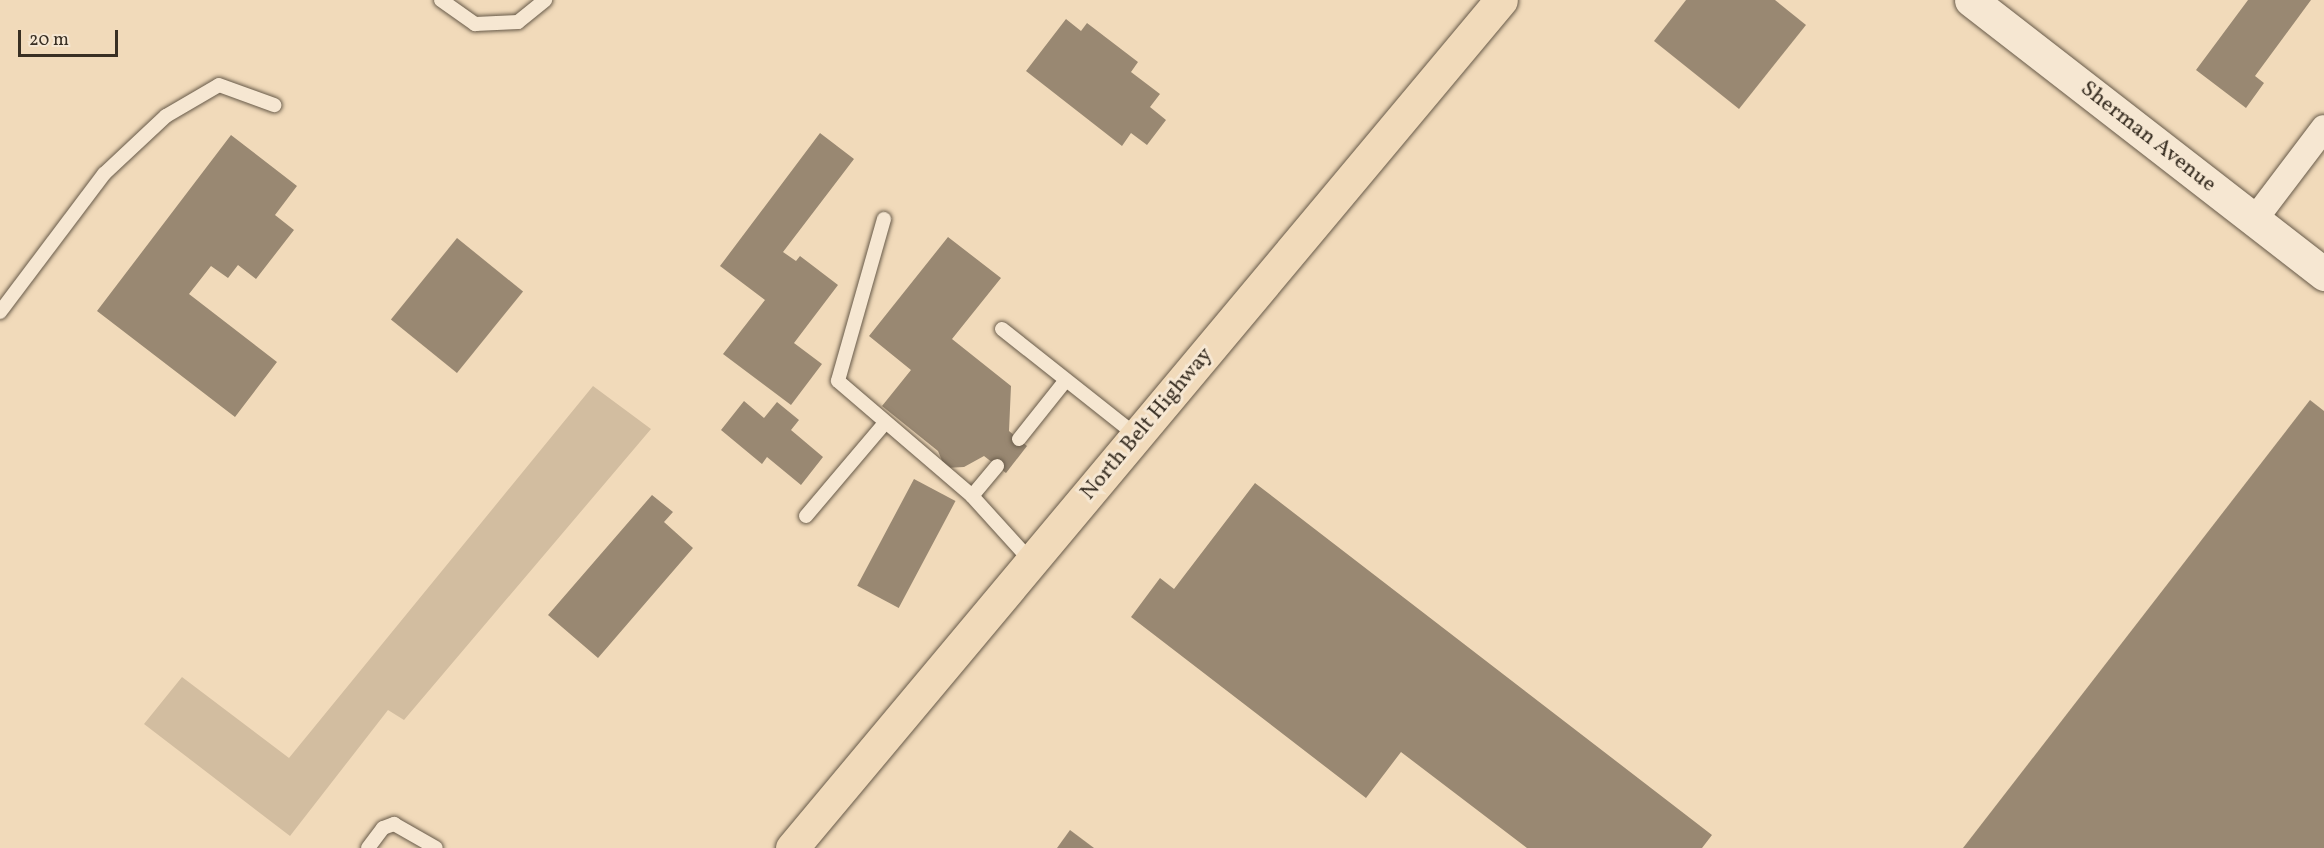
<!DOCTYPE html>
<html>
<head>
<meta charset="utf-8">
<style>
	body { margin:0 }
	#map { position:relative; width:2324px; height:848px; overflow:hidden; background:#f1daba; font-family:Vollkorn,serif }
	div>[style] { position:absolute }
	.green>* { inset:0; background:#d2bda0 }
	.building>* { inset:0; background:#998872; transform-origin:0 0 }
	.roads { filter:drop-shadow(0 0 2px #675a49) drop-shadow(0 0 2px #675a49) }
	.service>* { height:14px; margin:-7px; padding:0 7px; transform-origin:7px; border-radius:7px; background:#f6e7d2 }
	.minor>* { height:26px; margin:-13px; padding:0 13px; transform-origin:13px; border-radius:13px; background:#f6e7d2 }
	.tertiary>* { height:33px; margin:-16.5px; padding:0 16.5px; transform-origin:16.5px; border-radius:16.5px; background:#f6e7d2 }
	.primary>* { height:33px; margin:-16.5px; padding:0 16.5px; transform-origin:16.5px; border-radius:16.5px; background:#f1daba }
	span { translate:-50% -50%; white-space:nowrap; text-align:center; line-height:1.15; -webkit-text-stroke:6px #f6e7d2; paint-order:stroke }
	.street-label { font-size:22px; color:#392f23 }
	.scale { position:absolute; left:18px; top:30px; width:100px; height:27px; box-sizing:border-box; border:3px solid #392f23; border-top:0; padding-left:8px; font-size:18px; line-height:21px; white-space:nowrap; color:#392f23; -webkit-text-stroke:4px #f6e7d2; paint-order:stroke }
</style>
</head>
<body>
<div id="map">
	<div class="green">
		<div style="clip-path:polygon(593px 386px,651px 429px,404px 720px,388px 710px,290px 836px,144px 724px,182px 677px,289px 758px)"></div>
	</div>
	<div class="building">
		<div style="clip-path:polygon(1686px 0,1775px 0,1806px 25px,1739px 109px,1654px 41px)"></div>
		<div style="clip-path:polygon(2248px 0,2311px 0,2255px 76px,2264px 83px,2246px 108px,2196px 70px)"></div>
		<div style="clip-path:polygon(1066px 19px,1081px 31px,1087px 23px,1138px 62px,1131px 72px,1160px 94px,1150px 107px,1166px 120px,1147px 145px,1131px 133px,1122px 146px,1026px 71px)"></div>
		<div style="clip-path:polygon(820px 133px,854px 159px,783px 252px,796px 261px,800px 256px,838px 285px,794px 343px,822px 364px,791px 405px,723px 354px,765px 300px,720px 266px)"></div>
		<div style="clip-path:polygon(231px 135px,297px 186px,275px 215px,294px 230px,256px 279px,238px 265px,228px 278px,211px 266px,189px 294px,277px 362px,235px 417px,97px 311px)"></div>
		<div style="clip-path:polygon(948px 237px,1001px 278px,952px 339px,1011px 386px,1009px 431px,1027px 446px,1006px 473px,984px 456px,964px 467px,945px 468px,938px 451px,882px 406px,911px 370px,869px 336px)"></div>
		<div style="left:457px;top:238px;width:85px;height:105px;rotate:39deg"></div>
		<div style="clip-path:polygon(2310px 400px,2324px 411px,2324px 848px,1963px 848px)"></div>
		<div style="clip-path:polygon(744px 401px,764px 418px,777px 402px,799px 420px,791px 430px,823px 457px,801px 485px,767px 457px,762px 464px,721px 430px)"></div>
		<div style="left:914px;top:479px;width:47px;height:121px;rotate:28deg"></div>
		<div style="clip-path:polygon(1255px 483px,1712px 835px,1702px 848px,1527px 848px,1401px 752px,1366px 798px,1131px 617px,1160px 578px,1174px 589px)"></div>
		<div style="clip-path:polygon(652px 495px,673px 512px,664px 522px,693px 548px,598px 658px,548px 615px)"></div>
		<div style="clip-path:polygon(1070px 830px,1094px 848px,1057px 848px)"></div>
	</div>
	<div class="roads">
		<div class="service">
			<div style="left:441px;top:0;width:42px;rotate:35.2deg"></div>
			<div style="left:475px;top:24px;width:43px;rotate:-2.7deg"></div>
			<div style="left:518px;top:22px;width:35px;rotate:-39deg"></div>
			<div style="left:884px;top:219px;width:168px;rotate:105.9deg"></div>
			<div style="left:838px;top:381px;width:177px;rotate:40.6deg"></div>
			<div style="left:972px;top:496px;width:88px;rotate:47.8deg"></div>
			<div style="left:0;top:312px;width:173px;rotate:-53deg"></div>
			<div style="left:104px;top:174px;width:85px;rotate:-43.1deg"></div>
			<div style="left:166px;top:116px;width:61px;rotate:-30.3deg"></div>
			<div style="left:219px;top:85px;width:59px;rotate:20deg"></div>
			<div style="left:1002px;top:329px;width:172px;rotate:38.4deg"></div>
			<div style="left:1019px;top:439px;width:75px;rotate:-51.5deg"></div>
			<div style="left:972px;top:496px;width:39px;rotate:-50deg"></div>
			<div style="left:806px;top:516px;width:122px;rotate:-49.7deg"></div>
			<div style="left:368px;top:848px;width:25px;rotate:-53deg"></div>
			<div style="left:383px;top:828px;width:12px;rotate:-20deg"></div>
			<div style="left:394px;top:824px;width:48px;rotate:29.7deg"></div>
		</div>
		<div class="minor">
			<div style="left:2255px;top:219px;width:114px;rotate:-52.8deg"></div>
		</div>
		<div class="tertiary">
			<div style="left:1971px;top:0;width:447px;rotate:37.8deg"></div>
		</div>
		<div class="primary">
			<div style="left:792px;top:848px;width:1105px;rotate:-50.1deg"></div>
		</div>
	</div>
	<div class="street-label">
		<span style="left:2148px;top:137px;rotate:38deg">Sherman Avenue</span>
		<span style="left:1147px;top:424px;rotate:-50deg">North Belt Highway</span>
	</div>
	<div class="scale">20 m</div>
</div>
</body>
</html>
